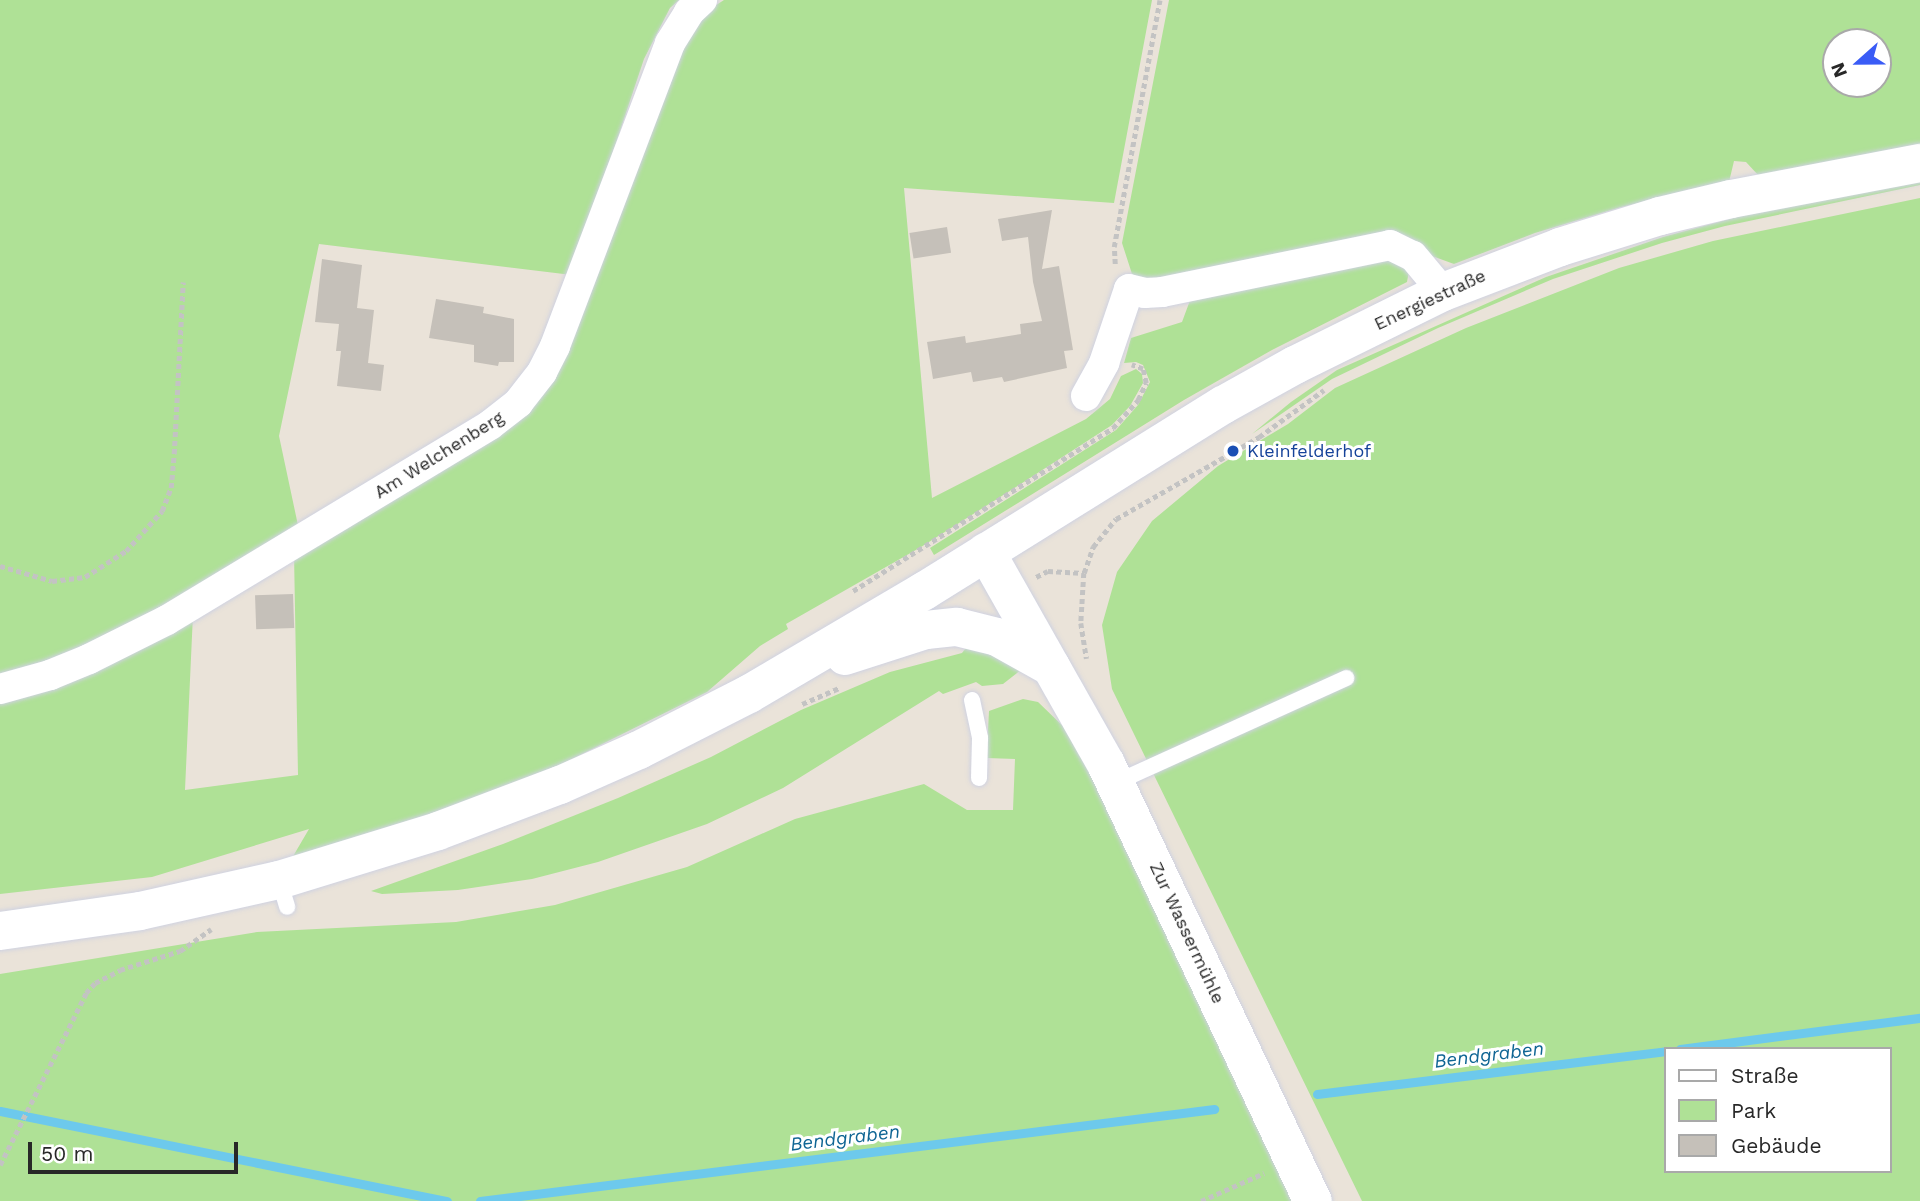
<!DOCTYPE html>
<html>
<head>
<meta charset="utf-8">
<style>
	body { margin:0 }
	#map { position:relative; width:1920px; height:1201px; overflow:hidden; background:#eae3d9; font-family:"Work Sans",sans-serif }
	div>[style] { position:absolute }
	.green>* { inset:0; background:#afe196 }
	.stream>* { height:9px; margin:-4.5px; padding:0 4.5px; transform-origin:4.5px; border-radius:4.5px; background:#6dc9ec }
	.building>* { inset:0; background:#c5c0b9; transform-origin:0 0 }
	.path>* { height:4.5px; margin-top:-2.25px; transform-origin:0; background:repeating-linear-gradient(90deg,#c3c3c3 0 5px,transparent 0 8.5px) }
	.roads { filter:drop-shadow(0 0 2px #cfd2e1) drop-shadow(0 0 2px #cfd2e1) }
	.lane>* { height:16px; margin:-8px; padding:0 8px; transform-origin:8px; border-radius:8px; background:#fff }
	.street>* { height:30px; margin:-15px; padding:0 15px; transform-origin:15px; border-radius:15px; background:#fff }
	.secondary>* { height:38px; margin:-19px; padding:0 19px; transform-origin:19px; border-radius:19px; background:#fff }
	.dots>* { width:19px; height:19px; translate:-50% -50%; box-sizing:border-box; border:4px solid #fff; border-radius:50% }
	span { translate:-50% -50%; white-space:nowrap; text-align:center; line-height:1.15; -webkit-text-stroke:6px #fff; paint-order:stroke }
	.street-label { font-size:18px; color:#282828 }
	.transit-label { font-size:18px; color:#164399 }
	.left { translate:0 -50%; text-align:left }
	.water-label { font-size:19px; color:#0f6594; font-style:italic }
	.legend { position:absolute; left:1664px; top:1047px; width:228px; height:126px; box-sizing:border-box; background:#fff; border:2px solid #a9a9a9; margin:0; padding:9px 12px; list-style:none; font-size:21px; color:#282828 }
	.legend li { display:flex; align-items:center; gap:14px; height:35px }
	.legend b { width:35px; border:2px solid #a9a9a9 }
	.north { position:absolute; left:1822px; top:28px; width:70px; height:70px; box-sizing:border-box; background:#fff; border:2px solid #a9a9a9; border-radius:50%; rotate:249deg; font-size:19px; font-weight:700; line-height:28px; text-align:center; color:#282828 }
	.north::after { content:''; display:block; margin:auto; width:24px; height:32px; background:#3a5cf6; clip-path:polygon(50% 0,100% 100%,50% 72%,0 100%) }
	.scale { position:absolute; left:28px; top:1142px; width:210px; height:32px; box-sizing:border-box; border:4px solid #282828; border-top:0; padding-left:9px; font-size:21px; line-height:24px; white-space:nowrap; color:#282828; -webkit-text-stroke:5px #fff; paint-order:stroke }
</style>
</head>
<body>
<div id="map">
	<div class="green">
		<div style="clip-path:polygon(0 0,679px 0,670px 8px,644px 59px,572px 275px,319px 244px,279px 436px,299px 530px,111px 641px,0 679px)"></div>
		<div style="clip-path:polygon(724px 0,1152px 0,1114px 203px,904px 188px,932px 498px,1086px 419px,1110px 399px,1121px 376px,1136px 369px,1142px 374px,1143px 383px,1130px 406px,1112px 425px,1016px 487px,921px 547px,786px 624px,788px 629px,760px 646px,707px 692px,558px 766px,432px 814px,292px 858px,309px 829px,152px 877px,0 894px,0 694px,193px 614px,185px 790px,298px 775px,294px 554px,501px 425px,693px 20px)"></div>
		<div style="clip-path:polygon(evenodd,1169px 0,1920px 0,1920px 146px,1759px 176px,1746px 162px,1734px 161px,1729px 182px,1621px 207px,1535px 233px,1454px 264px,1432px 256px,1167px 282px,1133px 277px,1122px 243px,1169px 0,1836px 42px,1878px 42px,1878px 84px,1836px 84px,1836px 42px)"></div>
		<div style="clip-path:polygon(1920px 181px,1920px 185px,1725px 226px,1662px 243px,1553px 279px,1438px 328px,1332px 379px,1252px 434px,1291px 402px,1337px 370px,1546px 277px,1663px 237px,1741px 216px)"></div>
		<div style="clip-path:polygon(evenodd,1920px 198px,1920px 1201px,1362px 1201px,1112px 689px,1102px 625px,1117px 572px,1152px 521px,1218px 466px,1288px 424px,1335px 388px,1466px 328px,1619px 268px,1713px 241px,1920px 198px,1666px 1049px,1890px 1049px,1890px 1171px,1666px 1171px,1666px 1049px)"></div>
		<div style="clip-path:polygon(1385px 254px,1409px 271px,1407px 282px,1272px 350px,1184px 400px,934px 555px,930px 548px,1116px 430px,1138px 405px,1150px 382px,1143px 365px,1136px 362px,1124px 363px,1131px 338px,1182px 322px,1192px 295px)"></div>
		<div style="clip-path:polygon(972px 640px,1022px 669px,1003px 684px,982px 686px,976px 682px,943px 694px,939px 691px,783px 788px,707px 824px,598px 862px,532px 879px,458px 890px,382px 894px,371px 891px,503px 844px,618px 798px,711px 757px,801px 710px,890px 672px,962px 653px)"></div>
		<div style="clip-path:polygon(1023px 699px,1038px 702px,1067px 730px,1098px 786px,1297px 1201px,0 1201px,0 974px,257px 932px,456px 922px,555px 905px,687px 867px,795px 819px,924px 784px,967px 810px,1013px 810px,1015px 759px,987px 758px,988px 729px,989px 711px)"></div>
	</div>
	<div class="stream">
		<div style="left:1680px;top:1049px;width:242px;rotate:-7.4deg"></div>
		<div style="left:1317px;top:1094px;width:352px;rotate:-7deg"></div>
		<div style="left:0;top:1111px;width:456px;rotate:11.4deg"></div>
		<div style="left:480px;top:1201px;width:740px;rotate:-7.14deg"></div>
	</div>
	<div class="building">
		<div style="clip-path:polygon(1052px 210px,1042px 269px,1059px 266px,1073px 350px,1064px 351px,1067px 368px,1004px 382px,1002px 377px,973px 382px,971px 372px,933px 379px,927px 342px,965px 336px,966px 343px,1021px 334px,1020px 324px,1042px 321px,1033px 282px,1028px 237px,1002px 241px,998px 219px)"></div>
		<div style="left:947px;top:227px;width:26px;height:38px;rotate:81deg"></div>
		<div style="clip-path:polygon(322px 259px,362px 265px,357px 308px,374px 310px,368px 363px,384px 365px,381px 391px,337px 386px,341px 351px,336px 351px,339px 324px,315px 322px)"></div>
		<div style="clip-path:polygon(436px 299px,484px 307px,483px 313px,514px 319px,514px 362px,499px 362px,498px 366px,474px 362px,474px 345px,429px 338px)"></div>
		<div style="left:293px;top:594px;width:34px;height:38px;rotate:88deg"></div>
	</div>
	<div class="path">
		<div style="left:1115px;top:264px;width:17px;rotate:-93deg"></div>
		<div style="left:1114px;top:247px;width:251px;rotate:-79.5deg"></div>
		<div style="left:0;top:566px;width:54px;rotate:16.1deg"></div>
		<div style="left:52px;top:581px;width:33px;rotate:-7deg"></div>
		<div style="left:85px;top:577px;width:49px;rotate:-32.4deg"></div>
		<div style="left:126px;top:551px;width:54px;rotate:-48deg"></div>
		<div style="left:162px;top:511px;width:25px;rotate:-69deg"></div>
		<div style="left:171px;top:488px;width:34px;rotate:-85deg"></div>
		<div style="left:174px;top:454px;width:172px;rotate:-87deg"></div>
		<div style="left:1084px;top:573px;width:50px;rotate:93.4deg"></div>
		<div style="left:1081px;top:623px;width:36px;rotate:81deg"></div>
		<div style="left:1036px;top:577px;width:13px;rotate:-27deg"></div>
		<div style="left:1048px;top:571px;width:36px;rotate:3deg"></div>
		<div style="left:1084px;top:573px;width:28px;rotate:-71deg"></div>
		<div style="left:1093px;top:547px;width:36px;rotate:-51deg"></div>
		<div style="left:1116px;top:519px;width:165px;rotate:-29.8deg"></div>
		<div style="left:1259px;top:437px;width:80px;rotate:-35.9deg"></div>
		<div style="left:853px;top:591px;width:307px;rotate:-32.1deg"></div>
		<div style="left:1113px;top:428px;width:38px;rotate:-48deg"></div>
		<div style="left:1138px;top:400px;width:19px;rotate:-65deg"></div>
		<div style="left:1146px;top:383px;width:14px;rotate:-102deg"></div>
		<div style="left:1143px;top:369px;width:12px;rotate:-160deg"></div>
		<div style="left:802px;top:704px;width:40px;rotate:-23.4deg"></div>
		<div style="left:0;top:1165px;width:192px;rotate:-63.4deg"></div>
		<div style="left:86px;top:993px;width:13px;rotate:-48deg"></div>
		<div style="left:95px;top:983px;width:28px;rotate:-27deg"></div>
		<div style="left:120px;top:970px;width:63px;rotate:-17.6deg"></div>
		<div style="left:180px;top:951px;width:38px;rotate:-35deg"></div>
		<div style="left:1201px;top:1201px;width:69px;rotate:-24deg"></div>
	</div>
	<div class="roads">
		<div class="lane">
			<div style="left:972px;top:700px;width:39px;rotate:78deg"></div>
			<div style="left:980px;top:738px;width:40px;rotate:91.4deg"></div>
			<div style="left:1115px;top:783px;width:254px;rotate:-24.4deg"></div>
			<div style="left:279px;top:880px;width:28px;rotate:73deg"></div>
		</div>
		<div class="street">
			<div style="left:1086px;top:396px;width:38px;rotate:-61deg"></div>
			<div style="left:1104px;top:363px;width:78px;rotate:-71.3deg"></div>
			<div style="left:1129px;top:289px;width:16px;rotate:14deg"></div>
			<div style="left:1145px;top:293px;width:17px;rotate:-3deg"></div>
			<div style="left:1162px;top:292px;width:233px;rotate:-11.6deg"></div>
			<div style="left:1390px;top:245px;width:25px;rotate:26deg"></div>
			<div style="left:1413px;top:256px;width:47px;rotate:50.2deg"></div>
			<div style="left:0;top:689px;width:52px;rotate:-15.6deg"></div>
			<div style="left:50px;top:675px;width:42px;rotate:-22.3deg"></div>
			<div style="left:89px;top:659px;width:87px;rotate:-26.6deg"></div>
			<div style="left:167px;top:620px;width:377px;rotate:-31.1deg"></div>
			<div style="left:490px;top:425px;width:36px;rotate:-38deg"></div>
			<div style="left:518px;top:403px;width:39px;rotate:-52deg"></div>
			<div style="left:542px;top:372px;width:29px;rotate:-63deg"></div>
			<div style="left:555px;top:346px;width:324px;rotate:-69.2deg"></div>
			<div style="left:670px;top:43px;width:36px;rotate:-58deg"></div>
			<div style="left:689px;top:12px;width:18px;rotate:-43deg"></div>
		</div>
		<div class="secondary">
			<div style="left:986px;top:552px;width:244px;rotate:60.5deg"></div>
			<div style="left:1106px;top:764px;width:484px;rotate:64.7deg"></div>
			<div style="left:845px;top:656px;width:85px;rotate:-17.8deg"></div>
			<div style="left:926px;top:630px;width:31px;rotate:-6deg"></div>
			<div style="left:957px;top:627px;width:41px;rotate:14deg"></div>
			<div style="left:997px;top:637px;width:62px;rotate:29.1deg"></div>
			<div style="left:0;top:931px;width:141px;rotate:-8.1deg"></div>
			<div style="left:140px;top:911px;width:142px;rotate:-12.6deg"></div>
			<div style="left:279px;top:880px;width:166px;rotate:-17.1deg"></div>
			<div style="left:438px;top:831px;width:130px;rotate:-20.7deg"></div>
			<div style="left:560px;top:785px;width:86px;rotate:-23.9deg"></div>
			<div style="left:639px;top:750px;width:123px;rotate:-27deg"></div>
			<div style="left:749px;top:694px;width:203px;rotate:-30.5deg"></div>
			<div style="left:924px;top:591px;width:352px;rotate:-31.9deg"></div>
			<div style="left:1223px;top:405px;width:82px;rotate:-29.1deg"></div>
			<div style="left:1295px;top:365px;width:165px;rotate:-26.3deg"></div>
			<div style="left:1443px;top:292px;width:125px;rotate:-21deg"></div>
			<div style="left:1560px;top:247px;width:105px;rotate:-17.2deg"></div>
			<div style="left:1660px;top:216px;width:73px;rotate:-13.5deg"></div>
			<div style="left:1731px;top:199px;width:192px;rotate:-10.8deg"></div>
		</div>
	</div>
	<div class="dots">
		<div style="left:1233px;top:451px;background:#1a4fb4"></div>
	</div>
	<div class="street-label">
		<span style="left:1430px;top:300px;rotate:-25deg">Energiestraße</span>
		<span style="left:439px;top:455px;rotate:-32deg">Am Welchenberg</span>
		<span style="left:1187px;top:933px;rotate:65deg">Zur Wassermühle</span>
	</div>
	<div class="transit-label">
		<span class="left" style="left:1247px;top:451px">Kleinfelderhof</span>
	</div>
	<div class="water-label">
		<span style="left:1489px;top:1055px;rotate:-7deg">Bendgraben</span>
		<span style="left:845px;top:1138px;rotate:-7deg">Bendgraben</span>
	</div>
	<ul class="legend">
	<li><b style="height:9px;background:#fff"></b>Straße</li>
	<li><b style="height:19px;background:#afe196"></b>Park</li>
	<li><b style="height:19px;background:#c5c0b9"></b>Gebäude</li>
	</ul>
	<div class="north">N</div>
	<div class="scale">50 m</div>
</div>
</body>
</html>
